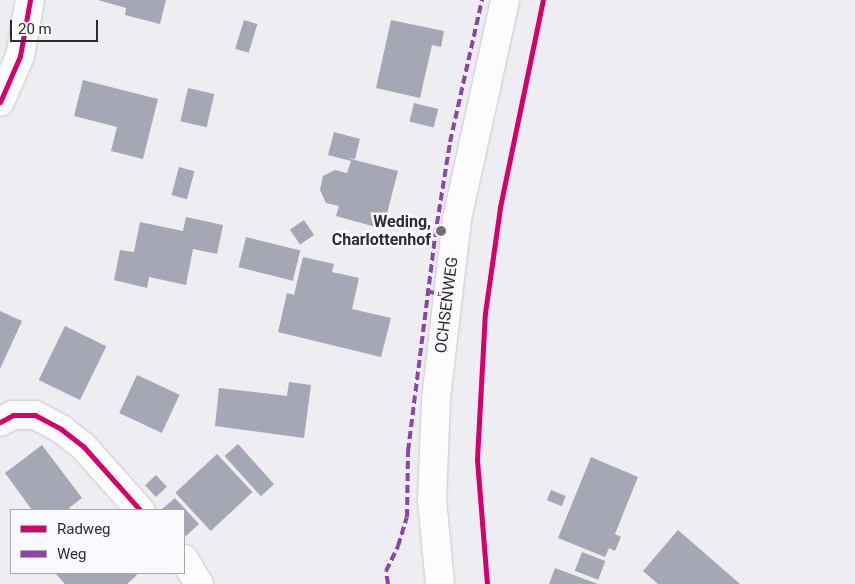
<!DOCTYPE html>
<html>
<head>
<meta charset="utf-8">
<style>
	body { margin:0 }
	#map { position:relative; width:855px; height:584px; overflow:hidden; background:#ededf2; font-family:Roboto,sans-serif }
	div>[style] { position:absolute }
	.building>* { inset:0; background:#a6a7b5; transform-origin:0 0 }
	.roads { filter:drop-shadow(0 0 1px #c9c9cd) drop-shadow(0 0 1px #c9c9cd) }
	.minor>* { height:28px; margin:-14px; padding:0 14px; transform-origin:14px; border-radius:14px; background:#fcfcfd }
	.secondary>* { height:28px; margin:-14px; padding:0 14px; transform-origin:14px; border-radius:14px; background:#fcfcfd }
	.quiet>* { height:4px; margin-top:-2px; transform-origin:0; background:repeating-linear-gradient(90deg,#8e44ad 0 8px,transparent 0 12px) }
	.cycleway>* { height:5px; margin:-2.5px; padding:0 2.5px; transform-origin:2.5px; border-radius:2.5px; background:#d6006c }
	.dots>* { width:14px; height:14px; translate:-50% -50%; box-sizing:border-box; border:2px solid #f9f9fe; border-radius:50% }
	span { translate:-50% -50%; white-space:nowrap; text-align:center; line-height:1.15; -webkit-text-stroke:5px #f9f9fe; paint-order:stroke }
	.poi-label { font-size:16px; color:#2c2d2f; font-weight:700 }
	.right { translate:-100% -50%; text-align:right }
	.street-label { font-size:16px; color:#2c2d2f }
	.legend { position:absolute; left:10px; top:509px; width:175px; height:65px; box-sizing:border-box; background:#f9f9fe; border:1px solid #a7a7ab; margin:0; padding:6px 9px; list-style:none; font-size:15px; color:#2c2d2f }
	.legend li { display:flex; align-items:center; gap:10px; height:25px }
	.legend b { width:25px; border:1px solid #a7a7ab }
	.scale { position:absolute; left:10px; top:20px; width:88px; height:22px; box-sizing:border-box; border:2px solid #2c2d2f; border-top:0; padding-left:6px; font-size:15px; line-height:18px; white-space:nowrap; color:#2c2d2f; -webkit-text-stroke:4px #f9f9fe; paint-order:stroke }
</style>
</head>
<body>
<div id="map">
	<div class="building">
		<div style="clip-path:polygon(98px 0,166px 0,160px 24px,125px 15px,126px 8px)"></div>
		<div style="left:244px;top:20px;width:14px;height:30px;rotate:17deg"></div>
		<div style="clip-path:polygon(391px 20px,444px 31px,441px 47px,432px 45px,420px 98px,376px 88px)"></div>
		<div style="clip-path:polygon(83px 80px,158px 99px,143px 159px,111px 151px,117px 127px,74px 116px)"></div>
		<div style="left:188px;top:88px;width:27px;height:34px;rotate:13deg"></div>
		<div style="left:414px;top:103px;width:25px;height:19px;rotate:14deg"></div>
		<div style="clip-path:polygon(334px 132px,360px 139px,355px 159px,347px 158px,398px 171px,383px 229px,336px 216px,339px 206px,326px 203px,320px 190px,323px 176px,335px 170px,347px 173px,351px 161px,328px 155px)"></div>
		<div style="left:179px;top:167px;width:16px;height:29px;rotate:15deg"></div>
		<div style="clip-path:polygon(186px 217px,223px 225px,217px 254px,193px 249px,186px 285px,149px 277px,147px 288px,114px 280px,120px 250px,134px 252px,140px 222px,183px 231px)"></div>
		<div style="left:304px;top:220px;width:18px;height:17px;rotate:56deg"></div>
		<div style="left:246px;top:237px;width:56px;height:31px;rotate:14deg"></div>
		<div style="clip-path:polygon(303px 257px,334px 264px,332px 272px,359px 278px,352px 309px,391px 318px,381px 357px,278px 332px,287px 293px,294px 295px)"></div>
		<div style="clip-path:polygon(0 311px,22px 321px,0 369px)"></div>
		<div style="left:65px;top:326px;width:46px;height:60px;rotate:26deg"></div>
		<div style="left:137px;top:375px;width:47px;height:42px;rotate:25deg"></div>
		<div style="clip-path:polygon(289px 382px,311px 385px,304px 438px,215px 426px,219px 388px,287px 396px)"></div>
		<div style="left:238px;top:444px;width:54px;height:18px;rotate:48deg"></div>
		<div style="clip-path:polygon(42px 445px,82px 498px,69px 508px,71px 510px,32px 510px,5px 473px)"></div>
		<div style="left:217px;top:454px;width:52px;height:57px;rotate:47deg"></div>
		<div style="clip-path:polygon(591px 457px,638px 477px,615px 534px,621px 537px,615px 551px,609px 548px,605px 557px,558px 538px)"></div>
		<div style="left:156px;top:475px;width:16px;height:15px;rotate:47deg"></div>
		<div style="left:551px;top:490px;width:16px;height:11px;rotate:22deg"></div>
		<div style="clip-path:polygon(175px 498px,199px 524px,186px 536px,184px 534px,184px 510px,162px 509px)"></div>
		<div style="clip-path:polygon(678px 530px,740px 584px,658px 584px,643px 571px)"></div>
		<div style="left:582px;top:552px;width:25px;height:20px;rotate:21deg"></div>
		<div style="clip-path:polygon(555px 568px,598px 584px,549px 584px)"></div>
		<div style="clip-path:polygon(55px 573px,135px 573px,137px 575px,127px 584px,65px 584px)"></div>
	</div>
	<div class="roads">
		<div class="minor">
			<div style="left:0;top:102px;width:50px;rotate:-66.5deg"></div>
			<div style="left:20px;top:56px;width:57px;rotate:-79.9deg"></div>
			<div style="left:0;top:422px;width:15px;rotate:-28deg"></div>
			<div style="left:13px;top:415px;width:22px"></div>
			<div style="left:35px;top:415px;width:30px;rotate:28deg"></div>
			<div style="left:61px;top:429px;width:28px;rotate:38deg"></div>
			<div style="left:83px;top:446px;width:86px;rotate:48.3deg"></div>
			<div style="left:184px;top:559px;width:29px;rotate:59deg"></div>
		</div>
		<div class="secondary">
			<div style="left:440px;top:584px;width:84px;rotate:-95.4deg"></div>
			<div style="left:432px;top:500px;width:101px;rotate:-87.7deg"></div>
			<div style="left:436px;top:399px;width:104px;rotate:-83.4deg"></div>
			<div style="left:448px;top:296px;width:78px;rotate:-83.3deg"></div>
			<div style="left:457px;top:219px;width:224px;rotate:-77.6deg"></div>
		</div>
	</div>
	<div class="quiet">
		<div style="left:426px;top:291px;width:23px;rotate:13deg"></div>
		<div style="left:388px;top:584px;width:13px;rotate:-99deg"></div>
		<div style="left:386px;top:571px;width:28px;rotate:-64deg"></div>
		<div style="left:398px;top:546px;width:30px;rotate:-73deg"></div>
		<div style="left:407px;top:517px;width:66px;rotate:-89.1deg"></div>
		<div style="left:408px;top:451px;width:217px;rotate:-82.8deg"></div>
		<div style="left:435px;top:236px;width:95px;rotate:-80.9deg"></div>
		<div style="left:450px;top:142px;width:146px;rotate:-77.3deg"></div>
	</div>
	<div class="cycleway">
		<div style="left:0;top:102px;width:50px;rotate:-66.5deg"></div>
		<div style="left:20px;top:56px;width:57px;rotate:-79.9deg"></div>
		<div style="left:0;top:422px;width:15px;rotate:-28deg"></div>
		<div style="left:13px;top:415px;width:22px"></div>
		<div style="left:35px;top:415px;width:30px;rotate:28deg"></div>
		<div style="left:61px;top:429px;width:28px;rotate:38deg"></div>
		<div style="left:83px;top:446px;width:86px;rotate:48.3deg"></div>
		<div style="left:487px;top:584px;width:125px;rotate:-94.6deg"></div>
		<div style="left:477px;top:459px;width:146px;rotate:-86.9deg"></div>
		<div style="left:485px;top:313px;width:107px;rotate:-81.9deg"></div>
		<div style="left:500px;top:207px;width:211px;rotate:-78.3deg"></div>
	</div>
	<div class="dots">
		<div style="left:441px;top:231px;background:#707073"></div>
	</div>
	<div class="poi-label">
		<span class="right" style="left:431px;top:231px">Weding,<br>Charlottenhof</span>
	</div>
	<div class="street-label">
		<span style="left:447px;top:305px;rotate:-83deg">OCHSENWEG</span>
	</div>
	<ul class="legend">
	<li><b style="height:6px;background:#d6006c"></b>Radweg</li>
	<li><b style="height:6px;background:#8e44ad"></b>Weg</li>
	</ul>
	<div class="scale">20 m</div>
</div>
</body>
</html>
